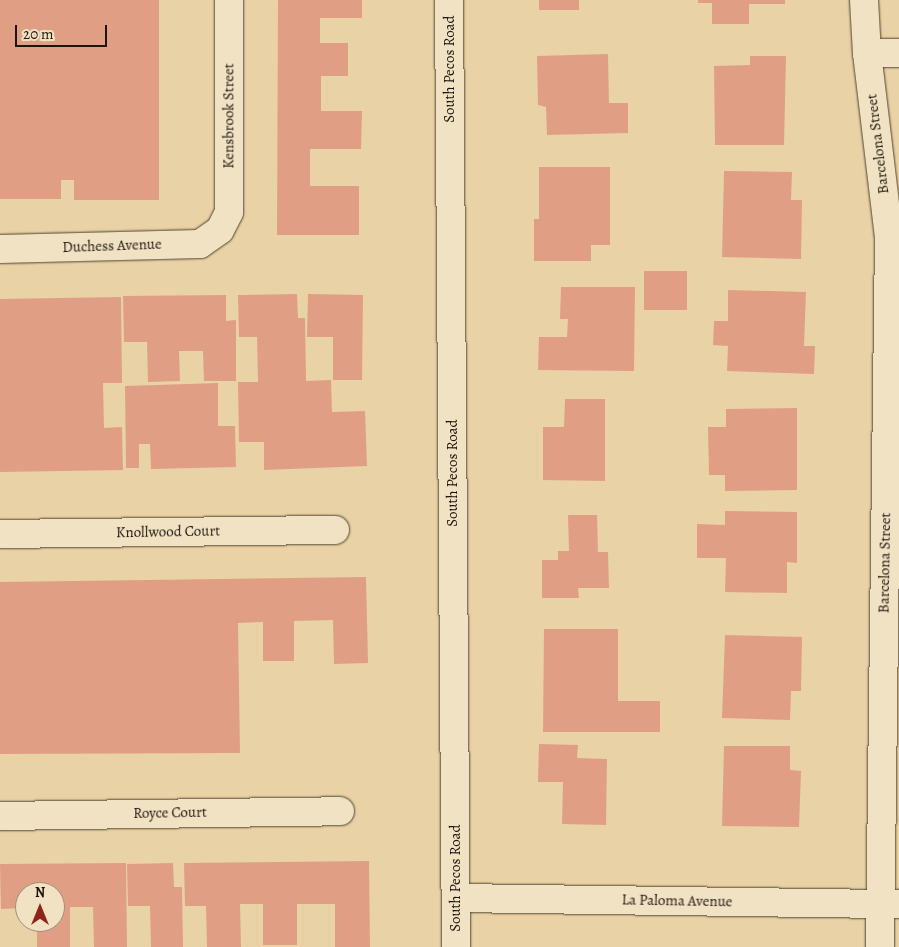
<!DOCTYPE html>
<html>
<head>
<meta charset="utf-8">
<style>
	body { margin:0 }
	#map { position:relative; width:899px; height:947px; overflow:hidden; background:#e9d2a5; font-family:Alegreya,serif }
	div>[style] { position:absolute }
	.building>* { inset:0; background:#e09f85; transform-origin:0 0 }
	.roads { filter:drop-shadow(0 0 1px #504432) drop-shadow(0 0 1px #504432) }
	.minor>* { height:28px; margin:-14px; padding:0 14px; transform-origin:14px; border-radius:14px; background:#f1e2c4 }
	.tertiary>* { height:28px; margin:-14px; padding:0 14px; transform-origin:14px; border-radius:14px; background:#f1e2c4 }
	span { translate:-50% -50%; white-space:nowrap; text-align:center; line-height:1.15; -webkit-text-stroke:4px #f1e2c4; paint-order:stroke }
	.street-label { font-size:15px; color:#1d150b }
	.north { position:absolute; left:15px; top:882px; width:50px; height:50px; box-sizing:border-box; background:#f1e2c4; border:1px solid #9c907a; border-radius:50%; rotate:0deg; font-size:14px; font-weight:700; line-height:20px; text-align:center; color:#1d150b }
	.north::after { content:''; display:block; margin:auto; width:18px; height:22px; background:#8f2418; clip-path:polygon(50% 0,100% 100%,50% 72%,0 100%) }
	.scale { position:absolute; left:15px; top:25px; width:92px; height:22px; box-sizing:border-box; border:2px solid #1d150b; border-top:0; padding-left:6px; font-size:15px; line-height:18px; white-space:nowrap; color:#1d150b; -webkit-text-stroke:4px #f1e2c4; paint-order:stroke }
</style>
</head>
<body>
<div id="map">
	<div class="building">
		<div style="clip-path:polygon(0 0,159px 0,159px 200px,74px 200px,74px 180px,61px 180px,61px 199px,0 199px)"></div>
		<div style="clip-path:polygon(278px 0,362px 0,362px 18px,320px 18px,320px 43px,348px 43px,348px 76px,321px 76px,321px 111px,362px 111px,361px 149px,310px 149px,310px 186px,359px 186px,359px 235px,277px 235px)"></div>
		<div style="left:539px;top:0;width:40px;height:10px"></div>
		<div style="clip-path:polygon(698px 0,785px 0,785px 4px,749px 4px,749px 24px,712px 24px,712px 3px,698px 3px)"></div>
		<div style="clip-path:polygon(608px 54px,609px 103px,628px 103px,628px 133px,547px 135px,546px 107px,538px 105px,537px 56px)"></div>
		<div style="clip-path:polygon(750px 56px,786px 56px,784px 145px,715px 145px,714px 66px,750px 65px)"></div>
		<div style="clip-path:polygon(539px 167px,610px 167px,610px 245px,591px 245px,591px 261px,534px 261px,534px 219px,539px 219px)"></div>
		<div style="clip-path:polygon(724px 171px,792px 172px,791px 200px,802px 200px,801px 259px,722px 257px)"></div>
		<div style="left:644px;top:271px;width:43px;height:39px"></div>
		<div style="clip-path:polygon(561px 287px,635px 287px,634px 371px,538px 370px,539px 337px,567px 337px,568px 319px,560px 319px)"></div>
		<div style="clip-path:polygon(728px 290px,806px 292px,804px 346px,815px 346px,814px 374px,727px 371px,728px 346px,713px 345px,714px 321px,728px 321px)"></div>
		<div style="clip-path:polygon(297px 294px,298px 318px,305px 318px,306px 381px,331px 380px,332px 412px,365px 411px,367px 466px,264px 470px,264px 442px,239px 442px,238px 382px,258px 382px,257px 337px,239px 337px,238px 295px)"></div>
		<div style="clip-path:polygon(308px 294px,363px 295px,362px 380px,333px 380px,333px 337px,307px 337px)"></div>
		<div style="clip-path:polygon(226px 295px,226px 321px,236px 320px,236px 381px,204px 381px,203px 351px,179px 351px,180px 381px,148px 382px,147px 342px,124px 342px,123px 296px)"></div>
		<div style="clip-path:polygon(121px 297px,122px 383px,103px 383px,104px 428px,122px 427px,123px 470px,0 472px,0 299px)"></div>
		<div style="clip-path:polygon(218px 383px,218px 426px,235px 426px,236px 467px,151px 469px,150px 444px,139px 444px,139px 468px,126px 468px,125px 386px)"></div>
		<div style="clip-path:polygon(565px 399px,605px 399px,605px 481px,543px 480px,543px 427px,564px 427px)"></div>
		<div style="clip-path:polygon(797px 408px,797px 490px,725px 491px,725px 475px,709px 475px,708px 427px,726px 427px,726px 409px)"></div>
		<div style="clip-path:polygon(725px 511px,797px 512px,797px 563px,787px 562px,787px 593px,725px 592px,726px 558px,697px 558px,697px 524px,725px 525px)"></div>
		<div style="clip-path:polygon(568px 515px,597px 515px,598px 552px,608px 552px,609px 588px,578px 588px,579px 598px,542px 598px,542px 560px,558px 560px,558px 551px,569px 551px)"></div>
		<div style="clip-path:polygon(366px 577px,368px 663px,334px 664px,333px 620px,294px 621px,294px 661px,263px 661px,263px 622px,238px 623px,240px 753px,0 754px,0 582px)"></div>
		<div style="clip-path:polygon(544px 629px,618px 629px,618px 701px,660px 701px,660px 732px,543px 732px)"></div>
		<div style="clip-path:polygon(725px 635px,802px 637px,801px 691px,791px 691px,790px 720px,722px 718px)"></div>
		<div style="clip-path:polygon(539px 744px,578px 745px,577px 758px,607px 759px,606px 825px,562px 824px,563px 782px,538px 782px)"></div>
		<div style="clip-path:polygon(724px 746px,790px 746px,790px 770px,801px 771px,799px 827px,722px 826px)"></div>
		<div style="clip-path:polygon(369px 861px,370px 947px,335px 947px,335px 904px,297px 904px,297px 945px,263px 945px,263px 904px,240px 904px,241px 947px,207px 947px,206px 906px,185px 906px,184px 863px)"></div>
		<div style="clip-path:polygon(126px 863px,127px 947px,94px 947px,93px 907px,70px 907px,70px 947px,37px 947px,37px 922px,55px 922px,55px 892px,25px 892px,25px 908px,1px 909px,0 864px)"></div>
		<div style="clip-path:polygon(173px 863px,174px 887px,182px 887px,183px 947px,151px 947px,150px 906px,128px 906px,127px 864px)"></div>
	</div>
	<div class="roads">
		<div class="minor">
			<div style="left:864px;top:0;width:53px;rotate:86.8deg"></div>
			<div style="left:867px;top:53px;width:185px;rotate:83.2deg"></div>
			<div style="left:889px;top:237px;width:710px;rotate:90.73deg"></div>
			<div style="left:867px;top:53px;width:32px"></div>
			<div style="left:0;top:249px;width:200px;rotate:-1.4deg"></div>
			<div style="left:200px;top:244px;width:24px;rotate:-35deg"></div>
			<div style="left:220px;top:230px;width:20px;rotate:-63deg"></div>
			<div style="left:229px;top:212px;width:212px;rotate:-90deg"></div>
			<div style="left:0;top:534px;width:335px;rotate:-0.7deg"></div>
			<div style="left:0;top:816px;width:340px;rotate:-0.8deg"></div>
			<div style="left:456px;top:898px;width:443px;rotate:0.8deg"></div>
		</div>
		<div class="tertiary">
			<div style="left:449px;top:0;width:947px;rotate:89.58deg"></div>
		</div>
	</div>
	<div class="street-label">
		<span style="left:450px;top:69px;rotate:-90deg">South Pecos Road</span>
		<span style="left:229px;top:116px;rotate:-90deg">Kensbrook Street</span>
		<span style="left:878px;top:144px;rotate:-97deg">Barcelona Street</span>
		<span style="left:112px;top:246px;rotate:-2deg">Duchess Avenue</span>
		<span style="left:453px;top:473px;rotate:-90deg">South Pecos Road</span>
		<span style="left:168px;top:532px;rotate:-1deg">Knollwood Court</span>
		<span style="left:885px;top:563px;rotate:-89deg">Barcelona Street</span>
		<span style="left:170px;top:813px;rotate:-1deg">Royce Court</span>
		<span style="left:456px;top:878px;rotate:-90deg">South Pecos Road</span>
		<span style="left:677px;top:901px;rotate:1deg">La Paloma Avenue</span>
	</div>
	<div class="north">N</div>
	<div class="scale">20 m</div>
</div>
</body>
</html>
